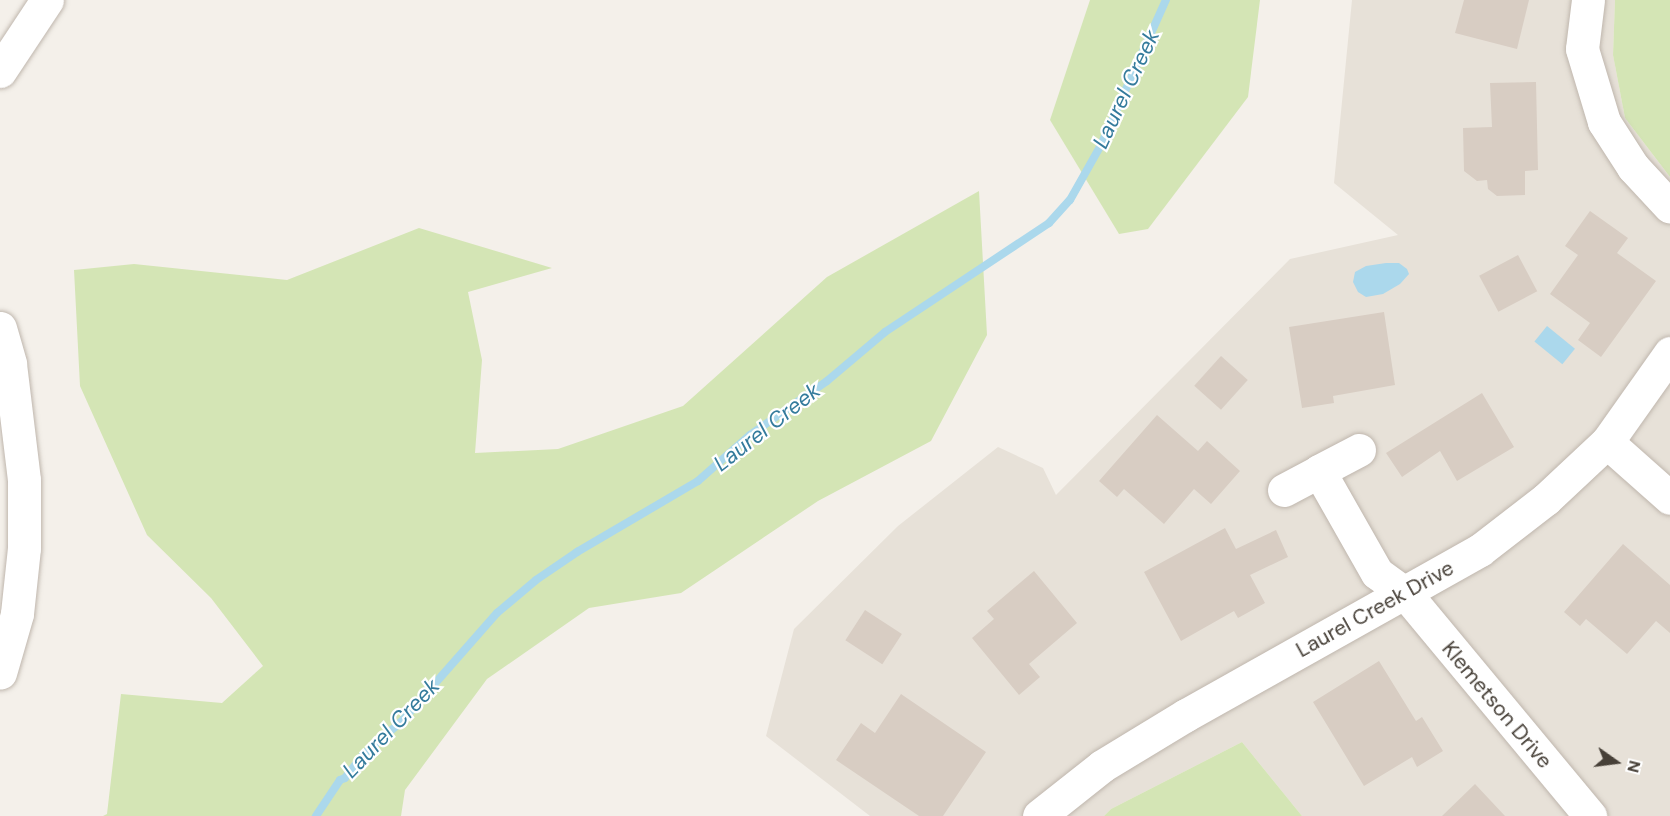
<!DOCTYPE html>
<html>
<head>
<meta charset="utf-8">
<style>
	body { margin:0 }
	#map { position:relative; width:1670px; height:816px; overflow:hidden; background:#f4f0ea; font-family:"DM Sans",sans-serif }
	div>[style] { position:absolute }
	.residential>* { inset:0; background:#e7e1d8 }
	.green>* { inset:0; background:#d4e5b5 }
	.water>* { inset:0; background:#abd8ec; transform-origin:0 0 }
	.stream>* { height:8px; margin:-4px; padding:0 4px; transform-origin:4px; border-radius:4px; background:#abd8ec }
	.building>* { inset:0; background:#d8cdc3; transform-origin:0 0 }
	.roads { filter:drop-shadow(0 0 2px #bfb6ad) drop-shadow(0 0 2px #bfb6ad) }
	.minor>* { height:33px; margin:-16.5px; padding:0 16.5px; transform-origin:16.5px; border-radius:16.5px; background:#fff }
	span { translate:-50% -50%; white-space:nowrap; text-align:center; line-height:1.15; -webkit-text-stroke:4.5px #fff; paint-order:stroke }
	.street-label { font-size:21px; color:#474038 }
	.water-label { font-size:22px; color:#347b9c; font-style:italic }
	.north { position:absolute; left:1586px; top:732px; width:60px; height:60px; -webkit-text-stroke:4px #fff; paint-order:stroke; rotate:104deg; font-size:16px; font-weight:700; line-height:24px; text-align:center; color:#474038 }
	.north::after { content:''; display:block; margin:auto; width:21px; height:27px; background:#474038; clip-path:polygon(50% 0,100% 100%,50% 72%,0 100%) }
</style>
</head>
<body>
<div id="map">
	<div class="residential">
		<div style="clip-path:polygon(1352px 0,1615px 0,1613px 55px,1625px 118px,1670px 177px,1670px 816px,1302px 816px,1242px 742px,1111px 809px,1104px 816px,870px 816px,766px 736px,794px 629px,898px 526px,998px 447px,1043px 468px,1056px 495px,1290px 259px,1398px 235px,1334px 183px)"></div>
	</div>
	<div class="green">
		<div style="clip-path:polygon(1090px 0,1260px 0,1248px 97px,1148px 229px,1119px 234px,1050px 120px)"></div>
		<div style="clip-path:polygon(1615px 0,1670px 0,1670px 177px,1625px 118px,1613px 55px)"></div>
		<div style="clip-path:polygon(979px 191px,987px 335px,931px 441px,818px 501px,681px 593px,589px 608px,487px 679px,405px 790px,401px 816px,103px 816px,107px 814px,121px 694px,222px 703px,263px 666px,211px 598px,147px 535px,80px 386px,74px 270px,134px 264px,287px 280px,419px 228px,552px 268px,468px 292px,482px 360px,475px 453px,558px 449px,683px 406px,827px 277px)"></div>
		<div style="clip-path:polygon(1242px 742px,1302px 816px,1104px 816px,1111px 809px)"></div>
	</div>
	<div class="water">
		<div style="clip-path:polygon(1386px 263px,1399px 263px,1407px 269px,1409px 274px,1400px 284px,1383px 294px,1366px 297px,1358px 292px,1353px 282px,1355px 272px,1366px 266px)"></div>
		<div style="left:1547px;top:326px;width:36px;height:20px;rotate:39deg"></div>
	</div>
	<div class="stream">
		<div style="left:316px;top:816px;width:43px;rotate:-56.3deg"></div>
		<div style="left:340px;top:780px;width:5px;rotate:-22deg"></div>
		<div style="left:345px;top:778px;width:29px;rotate:-52deg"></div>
		<div style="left:363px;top:755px;width:52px;rotate:-41.1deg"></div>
		<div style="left:402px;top:721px;width:144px;rotate:-48.7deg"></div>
		<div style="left:497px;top:613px;width:51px;rotate:-40.2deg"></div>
		<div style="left:536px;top:580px;width:50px;rotate:-34.3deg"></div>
		<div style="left:577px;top:552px;width:140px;rotate:-30.4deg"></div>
		<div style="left:698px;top:481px;width:69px;rotate:-41.5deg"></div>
		<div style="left:750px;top:435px;width:94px;rotate:-35deg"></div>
		<div style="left:827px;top:381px;width:76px;rotate:-40.2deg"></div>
		<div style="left:885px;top:332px;width:197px;rotate:-33.6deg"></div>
		<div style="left:1049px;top:223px;width:31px;rotate:-48deg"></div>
		<div style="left:1070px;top:200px;width:63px;rotate:-60.6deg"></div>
		<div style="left:1101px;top:145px;width:159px;rotate:-65.9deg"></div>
	</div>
	<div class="building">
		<div style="clip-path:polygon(1464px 0,1529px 0,1517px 49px,1455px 33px)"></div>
		<div style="clip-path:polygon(1536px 82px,1538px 170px,1525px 171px,1525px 195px,1497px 196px,1488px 189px,1487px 180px,1477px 181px,1464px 171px,1463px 128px,1492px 127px,1490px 83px)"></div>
		<div style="clip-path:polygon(1590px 211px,1628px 238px,1617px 253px,1656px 281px,1601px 357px,1578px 340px,1590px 323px,1550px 294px,1578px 255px,1565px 246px)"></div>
		<div style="left:1518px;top:255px;width:41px;height:44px;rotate:62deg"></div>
		<div style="clip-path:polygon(1384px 312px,1395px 385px,1333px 396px,1334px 403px,1302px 408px,1289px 327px)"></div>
		<div style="left:1221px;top:356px;width:36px;height:40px;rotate:42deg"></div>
		<div style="clip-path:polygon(1482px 393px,1514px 447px,1457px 481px,1440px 451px,1402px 477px,1386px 453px)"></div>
		<div style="clip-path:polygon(1157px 415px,1198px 451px,1207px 441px,1240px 471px,1211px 504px,1194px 489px,1164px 524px,1124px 489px,1117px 497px,1099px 481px)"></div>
		<div style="clip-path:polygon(1225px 528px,1236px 549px,1276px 530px,1288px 557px,1250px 575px,1265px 603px,1238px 618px,1234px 611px,1181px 641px,1144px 572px)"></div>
		<div style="clip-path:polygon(1623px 544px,1670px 585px,1670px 633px,1656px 621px,1627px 654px,1586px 619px,1580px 626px,1564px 612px)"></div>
		<div style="clip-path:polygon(1034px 571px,1077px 623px,1029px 664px,1040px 677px,1019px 695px,972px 638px,994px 619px,987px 611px)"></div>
		<div style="left:865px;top:610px;width:44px;height:36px;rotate:33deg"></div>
		<div style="clip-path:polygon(1379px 661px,1416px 721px,1422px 717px,1443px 751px,1417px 767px,1412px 757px,1364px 786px,1313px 702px)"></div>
		<div style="clip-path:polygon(901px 694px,986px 752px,943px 816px,919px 816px,836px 760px,861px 723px,875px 733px)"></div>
		<div style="clip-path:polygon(1475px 784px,1505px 816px,1442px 816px)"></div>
	</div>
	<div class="roads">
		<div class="minor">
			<div style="left:1588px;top:0;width:49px;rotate:97deg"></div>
			<div style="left:1582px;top:49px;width:76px;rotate:73.2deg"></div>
			<div style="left:1604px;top:122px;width:54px;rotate:57.2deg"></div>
			<div style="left:1633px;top:167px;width:54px;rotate:47.2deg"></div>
			<div style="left:0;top:71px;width:85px;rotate:-56.5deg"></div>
			<div style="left:0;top:328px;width:37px;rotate:74deg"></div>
			<div style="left:10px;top:364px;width:117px;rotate:83.1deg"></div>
			<div style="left:24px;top:480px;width:68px;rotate:90deg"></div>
			<div style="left:24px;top:548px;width:66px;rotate:96.1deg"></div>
			<div style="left:17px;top:614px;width:61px;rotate:106.1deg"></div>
			<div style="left:1607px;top:442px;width:84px;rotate:41.6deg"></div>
			<div style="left:1359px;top:450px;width:45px;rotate:152.3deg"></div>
			<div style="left:1319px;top:471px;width:117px;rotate:60.4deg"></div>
			<div style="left:1377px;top:573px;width:34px;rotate:36deg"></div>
			<div style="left:1405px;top:593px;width:290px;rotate:50.3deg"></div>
			<div style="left:1284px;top:490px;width:40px;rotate:-28deg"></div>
			<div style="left:1039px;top:816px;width:80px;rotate:-38.4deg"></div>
			<div style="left:1102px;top:766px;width:98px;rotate:-31.3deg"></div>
			<div style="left:1186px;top:715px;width:337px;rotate:-29.3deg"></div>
			<div style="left:1480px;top:550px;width:83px;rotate:-37.7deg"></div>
			<div style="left:1546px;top:499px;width:83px;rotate:-43.1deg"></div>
			<div style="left:1607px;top:442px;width:109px;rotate:-54.7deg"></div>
		</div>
	</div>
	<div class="street-label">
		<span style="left:1375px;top:609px;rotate:-29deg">Laurel Creek Drive</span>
		<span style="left:1497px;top:705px;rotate:50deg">Klemetson Drive</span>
	</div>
	<div class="water-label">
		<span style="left:1126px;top:89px;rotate:-65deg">Laurel Creek</span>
		<span style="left:767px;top:427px;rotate:-38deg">Laurel Creek</span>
		<span style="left:391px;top:728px;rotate:-46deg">Laurel Creek</span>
	</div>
	<div class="north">N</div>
</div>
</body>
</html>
